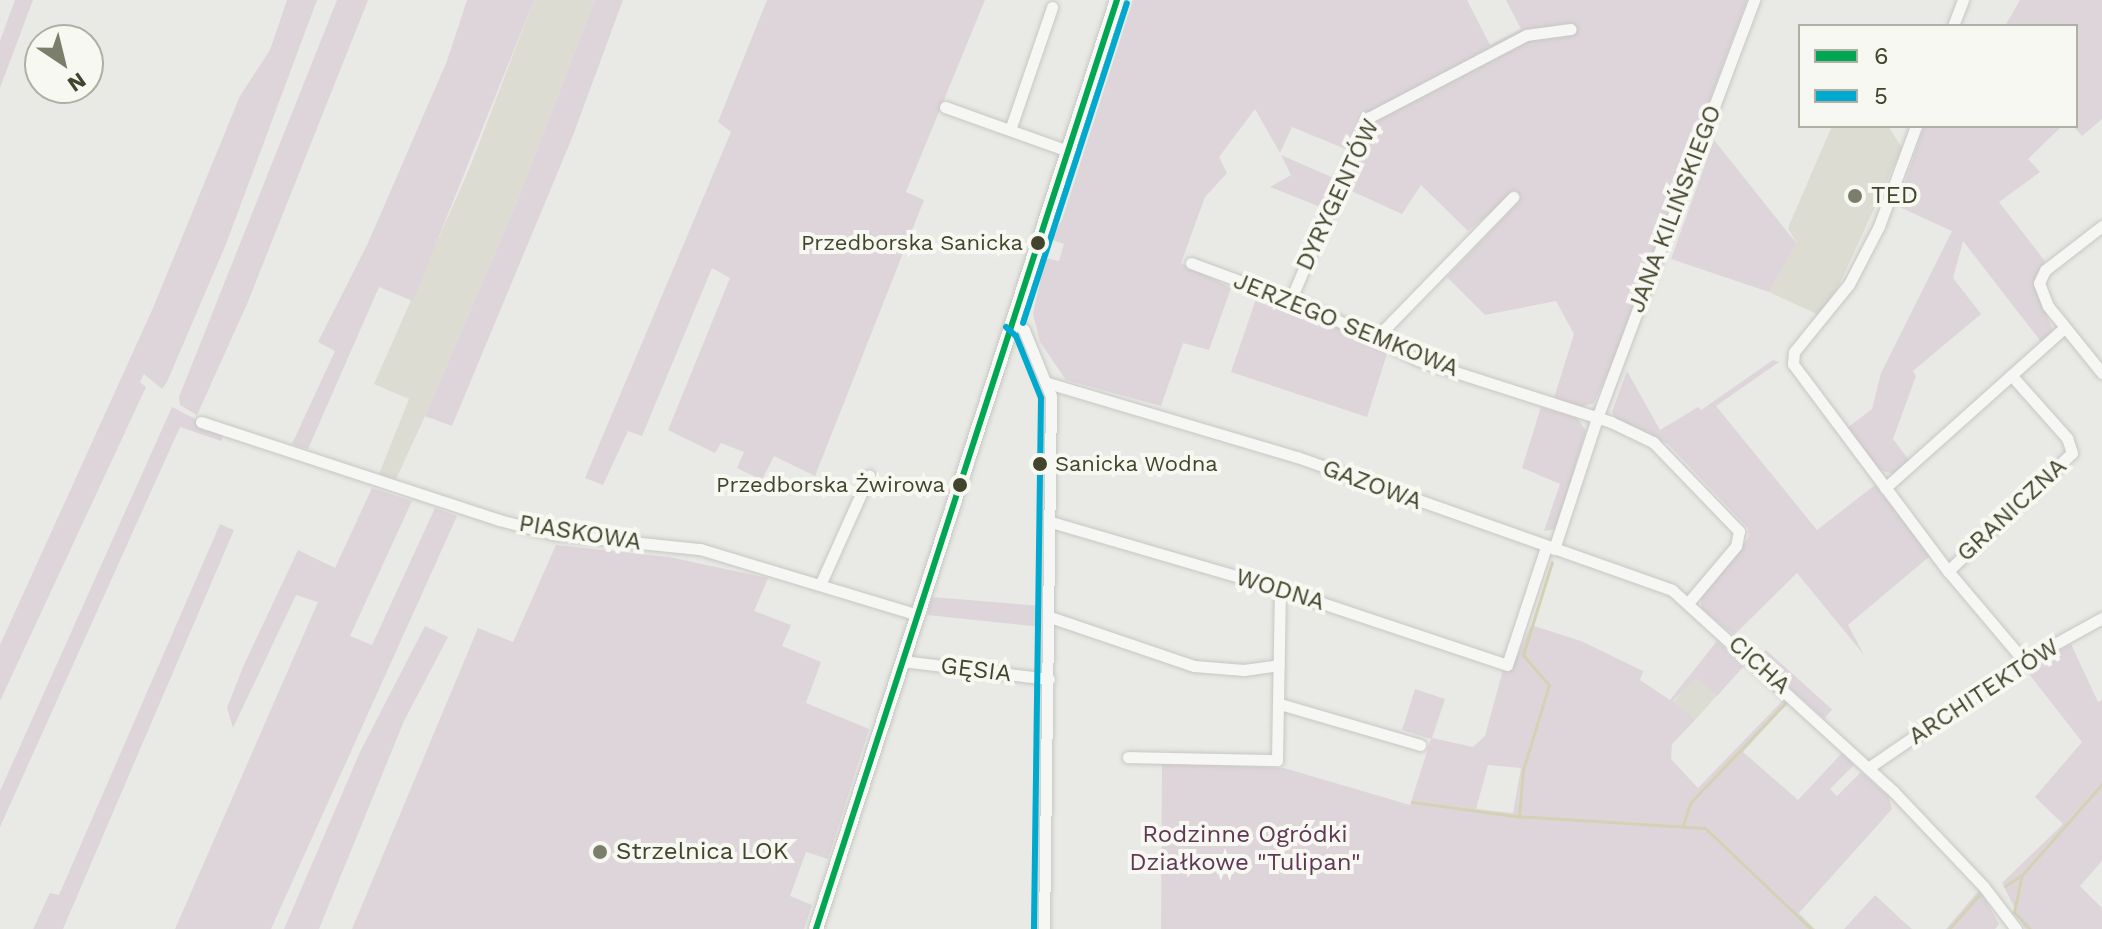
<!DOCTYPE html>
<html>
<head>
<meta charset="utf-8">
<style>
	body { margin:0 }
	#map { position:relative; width:2102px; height:929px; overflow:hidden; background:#e9e9e5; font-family:"Work Sans",sans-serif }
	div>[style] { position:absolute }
	.built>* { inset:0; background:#dcdcd3; transform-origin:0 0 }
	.green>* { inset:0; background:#ded5db; transform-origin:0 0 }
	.stream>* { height:3px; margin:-1.5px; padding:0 1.5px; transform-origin:1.5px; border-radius:1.5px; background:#d4d2b4 }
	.roads { filter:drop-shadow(0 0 2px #c7c7c3) drop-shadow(0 0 2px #c7c7c3) }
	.minor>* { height:11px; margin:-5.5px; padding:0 5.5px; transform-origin:5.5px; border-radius:5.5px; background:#f6f6f4 }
	.major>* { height:14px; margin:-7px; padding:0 7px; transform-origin:7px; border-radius:7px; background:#f8f8f7 }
	.bus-1>* { height:6px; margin:-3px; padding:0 3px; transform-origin:3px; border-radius:3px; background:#00a651 }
	.bus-2>* { height:6px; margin:-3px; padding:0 3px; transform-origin:3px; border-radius:3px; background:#00a9ce }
	.dots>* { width:22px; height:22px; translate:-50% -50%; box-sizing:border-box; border:4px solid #f8f8f3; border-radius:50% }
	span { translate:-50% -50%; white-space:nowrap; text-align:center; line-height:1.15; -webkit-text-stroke:8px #f8f8f3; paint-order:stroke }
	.bus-label { font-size:22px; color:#42442b }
	.right { translate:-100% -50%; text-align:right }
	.left { translate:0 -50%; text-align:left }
	.street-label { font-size:24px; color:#42442b }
	.poi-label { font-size:24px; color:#42442b }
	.park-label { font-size:24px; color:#603856 }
	.legend { position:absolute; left:1798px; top:24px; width:280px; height:104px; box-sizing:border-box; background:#f8f8f3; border:2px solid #afb0a3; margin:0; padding:10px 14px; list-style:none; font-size:24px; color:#42442b }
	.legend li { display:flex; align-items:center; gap:16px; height:40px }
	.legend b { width:40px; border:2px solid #afb0a3 }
	.north { position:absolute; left:24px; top:24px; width:80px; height:80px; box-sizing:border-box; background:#f8f8f3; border:2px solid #afb0a3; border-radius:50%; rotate:145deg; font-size:22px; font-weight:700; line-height:32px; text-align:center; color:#42442b }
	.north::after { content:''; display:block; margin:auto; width:28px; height:36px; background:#7c7e6c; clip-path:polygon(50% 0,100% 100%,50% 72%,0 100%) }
</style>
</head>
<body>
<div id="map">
	<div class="built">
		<div style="clip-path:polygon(534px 0,595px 0,516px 204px,425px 416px,396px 479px,379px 474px,409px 399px,374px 384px,470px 167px)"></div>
		<div style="clip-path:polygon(1832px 126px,1888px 126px,1902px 148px,1839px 285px,1819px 315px,1769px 292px,1797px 244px,1788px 228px)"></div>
		<div style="left:1696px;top:677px;width:28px;height:33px;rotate:42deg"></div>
	</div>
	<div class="green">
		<div style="clip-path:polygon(15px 0,33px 0,0 88px,0 41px)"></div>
		<div style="clip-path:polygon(287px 0,317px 0,226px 244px,167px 382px,162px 389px,144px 374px,140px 382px,146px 387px,0 701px,0 645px,153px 308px,240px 96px,270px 50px)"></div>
		<div style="clip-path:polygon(337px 0,368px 0,247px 304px,197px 415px,180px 405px,179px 397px)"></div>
		<div style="clip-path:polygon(467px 0,534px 0,413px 301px,379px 287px,308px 449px,292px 444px,335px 351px,318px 342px,368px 243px,447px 61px)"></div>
		<div style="clip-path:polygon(595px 0,623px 0,572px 138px,452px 426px,425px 416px,516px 204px)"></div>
		<div style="clip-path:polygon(767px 0,985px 0,906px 192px,924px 200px,815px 476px,774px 456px,762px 480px,737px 468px,744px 452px,721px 443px,715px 453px,668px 430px,730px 278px,712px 268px,642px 436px,628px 431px,603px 485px,585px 478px,731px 132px,718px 122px)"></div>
		<div style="clip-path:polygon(1133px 0,1467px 0,1490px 45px,1521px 29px,1506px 0,1747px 0,1611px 366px,1594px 403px,1581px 407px,1554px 398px,1574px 334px,1556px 301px,1485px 315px,1447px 277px,1515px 205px,1510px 197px,1468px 231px,1421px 185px,1402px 214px,1345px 188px,1363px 138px,1356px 135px,1348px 150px,1292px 127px,1280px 153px,1255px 109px,1219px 157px,1227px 173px,1205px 197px,1181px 263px,1231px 288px,1209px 350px,1183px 343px,1161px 406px,1066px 380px,1040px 342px,1033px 314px,1045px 258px,1059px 261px,1064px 244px,1050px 239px,1062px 220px)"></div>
		<div style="clip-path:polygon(2020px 0,2102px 0,2102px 119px,2082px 136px,2073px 126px,2076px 26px,2005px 26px)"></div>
		<div style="clip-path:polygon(1924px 126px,2062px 126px,2028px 159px,2040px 172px,1999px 202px,2045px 261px,2034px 286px,2053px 330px,2042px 343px,1963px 241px,1953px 278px,1981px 314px,1913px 371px,1916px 376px,1893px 439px,1909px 460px,1893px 474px,1879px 470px,1847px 428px,1872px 409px,1881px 373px,1952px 231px,1897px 206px)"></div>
		<div style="clip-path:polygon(1714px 140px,1797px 244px,1769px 292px,1671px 259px)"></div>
		<div style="clip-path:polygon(1281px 155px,1336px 179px,1323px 208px,1270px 187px,1291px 175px)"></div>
		<div style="clip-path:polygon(1256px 299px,1329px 321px,1387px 354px,1367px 417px,1231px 372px)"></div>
		<div style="clip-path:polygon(1773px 360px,1779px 362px,1716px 406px,1817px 530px,1875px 485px,1930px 556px,1848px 625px,1864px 655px,1797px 573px,1734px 635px,1701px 608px,1701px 599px,1749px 537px,1748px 528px,1668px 444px,1616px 419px,1612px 412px,1627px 371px,1660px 430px,1698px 407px,1701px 410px)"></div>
		<div style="clip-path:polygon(172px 407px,224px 434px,221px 441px,180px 427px,0 827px,0 791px)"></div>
		<div style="clip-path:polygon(1541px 407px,1577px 418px,1586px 431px,1556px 529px,1544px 531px,1560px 484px,1522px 468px)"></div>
		<div style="clip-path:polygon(372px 488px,412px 501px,350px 636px,372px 645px,435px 508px,457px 516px,271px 929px,175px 929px,318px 602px,296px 595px,233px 728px,227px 708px,243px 667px,298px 550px,335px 568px)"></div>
		<div style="clip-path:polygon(220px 524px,234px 530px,63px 929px,33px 929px,50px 893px,59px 895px)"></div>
		<div style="clip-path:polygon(556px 545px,669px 557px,768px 578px,754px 611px,791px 625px,782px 646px,821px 662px,806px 703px,869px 729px,828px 859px,806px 852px,790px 896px,812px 905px,804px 929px,352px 929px,478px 628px,513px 642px)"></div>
		<div style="clip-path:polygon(932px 597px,1041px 606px,1041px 627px,927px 615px)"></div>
		<div style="clip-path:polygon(evenodd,1531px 625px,1581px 641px,1643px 671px,1640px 680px,1670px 700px,1717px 641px,1744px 666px,1717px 696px,1696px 678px,1673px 701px,1695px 720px,1672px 744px,1671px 759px,1698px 788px,1785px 698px,1789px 701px,1743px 752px,1798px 800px,1842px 753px,1854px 765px,1830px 789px,1837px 796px,1861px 772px,1889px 797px,1892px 809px,1799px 913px,1815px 929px,1161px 929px,1162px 763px,1284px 768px,1410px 805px,1431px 739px,1402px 730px,1415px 689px,1445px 699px,1432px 738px,1473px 747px,1485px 736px,1503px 670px,1516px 659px,1531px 625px,1488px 765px,1521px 768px,1513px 813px,1476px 809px,1488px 765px)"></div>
		<div style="clip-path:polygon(425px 626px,448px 637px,404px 721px,319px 929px,284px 929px,360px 752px)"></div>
		<div style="clip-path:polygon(2071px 644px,2098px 702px,2102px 700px,2102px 861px,2080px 886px,2102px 908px,2102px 929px,2025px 929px,2002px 883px,2063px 824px,2035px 797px,2082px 742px,2026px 670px)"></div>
		<div style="left:1766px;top:650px;width:89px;height:12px;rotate:42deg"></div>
		<div style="clip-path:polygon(1980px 889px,1999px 924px,1995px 929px,1946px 929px)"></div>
		<div style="clip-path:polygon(1875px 895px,1905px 923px,1912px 929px,1844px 929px)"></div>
	</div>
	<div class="stream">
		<div style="left:1412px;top:802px;width:103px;rotate:7.8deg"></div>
		<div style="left:1514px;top:816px;width:191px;rotate:3.6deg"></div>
		<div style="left:1705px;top:828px;width:146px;rotate:43.6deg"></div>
		<div style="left:1519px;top:817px;width:47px;rotate:-85.1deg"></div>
		<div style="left:1523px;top:770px;width:89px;rotate:-73deg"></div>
		<div style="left:1549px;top:685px;width:40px;rotate:-131deg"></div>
		<div style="left:1523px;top:655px;width:97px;rotate:-72.7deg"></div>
		<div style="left:1683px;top:825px;width:23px;rotate:-72deg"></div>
		<div style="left:1690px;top:803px;width:141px;rotate:-46.4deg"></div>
		<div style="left:2005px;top:886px;width:20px;rotate:-33deg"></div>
		<div style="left:1949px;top:929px;width:45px;rotate:-48.6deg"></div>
		<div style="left:2030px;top:929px;width:23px;rotate:-133deg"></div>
		<div style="left:2014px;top:912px;width:38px;rotate:-78deg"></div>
		<div style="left:2022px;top:875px;width:121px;rotate:-48.7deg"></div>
	</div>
	<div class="roads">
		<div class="minor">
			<div style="left:1953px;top:26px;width:28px;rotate:-69deg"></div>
			<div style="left:945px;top:107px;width:131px;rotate:19.7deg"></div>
			<div style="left:1916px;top:126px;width:107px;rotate:110.3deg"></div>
			<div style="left:1879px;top:226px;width:65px;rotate:117.3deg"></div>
			<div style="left:1849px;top:284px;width:87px;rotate:129deg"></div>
			<div style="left:1794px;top:352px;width:12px;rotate:95deg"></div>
			<div style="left:1793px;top:364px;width:259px;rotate:53.2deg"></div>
			<div style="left:1948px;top:571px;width:118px;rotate:49.8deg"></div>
			<div style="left:1010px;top:130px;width:130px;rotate:-71.1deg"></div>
			<div style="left:2102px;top:226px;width:72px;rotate:142.3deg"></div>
			<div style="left:2045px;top:270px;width:14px;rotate:115deg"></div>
			<div style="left:2039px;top:283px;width:25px;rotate:69deg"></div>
			<div style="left:2048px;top:306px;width:86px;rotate:51.1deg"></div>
			<div style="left:1191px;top:263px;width:127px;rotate:20.3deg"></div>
			<div style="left:1310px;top:307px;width:120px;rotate:26.1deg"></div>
			<div style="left:1418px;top:360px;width:203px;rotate:17.8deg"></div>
			<div style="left:1611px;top:422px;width:47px;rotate:25.5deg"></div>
			<div style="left:1653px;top:442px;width:124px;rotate:46deg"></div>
			<div style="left:1739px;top:531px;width:15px;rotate:101deg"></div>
			<div style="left:1736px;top:546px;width:75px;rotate:130.1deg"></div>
			<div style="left:1291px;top:299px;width:197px;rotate:-67deg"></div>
			<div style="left:1368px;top:118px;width:178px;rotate:-27.7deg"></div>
			<div style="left:1526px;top:35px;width:45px;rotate:-7.6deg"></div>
			<div style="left:1013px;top:320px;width:15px;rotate:42deg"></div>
			<div style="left:1024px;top:330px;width:71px;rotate:67.8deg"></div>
			<div style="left:1051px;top:396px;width:533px;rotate:90.75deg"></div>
			<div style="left:1376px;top:338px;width:197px;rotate:-45.8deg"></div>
			<div style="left:1048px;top:383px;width:260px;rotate:16.6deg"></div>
			<div style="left:1297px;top:457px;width:398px;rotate:19.5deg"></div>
			<div style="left:1672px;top:590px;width:299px;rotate:42.3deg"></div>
			<div style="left:1893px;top:791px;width:132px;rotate:46.5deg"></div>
			<div style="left:1984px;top:887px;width:53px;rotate:52.7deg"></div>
			<div style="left:201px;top:422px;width:314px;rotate:18.2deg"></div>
			<div style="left:499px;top:520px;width:57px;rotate:14.3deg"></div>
			<div style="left:554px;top:534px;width:147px;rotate:5.9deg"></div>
			<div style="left:700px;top:549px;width:228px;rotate:16.8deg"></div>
			<div style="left:1885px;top:488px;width:240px;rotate:-41.8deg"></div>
			<div style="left:1051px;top:522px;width:239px;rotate:16.3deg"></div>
			<div style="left:1280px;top:589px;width:239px;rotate:18.5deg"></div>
			<div style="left:1507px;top:665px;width:124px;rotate:-71.7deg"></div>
			<div style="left:1554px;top:549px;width:138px;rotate:-71.8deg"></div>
			<div style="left:1597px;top:418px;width:447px;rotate:-69.4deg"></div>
			<div style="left:1948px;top:571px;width:171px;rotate:-43.6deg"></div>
			<div style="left:2072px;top:453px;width:16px;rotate:-108deg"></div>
			<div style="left:2067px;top:438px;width:84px;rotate:-131.6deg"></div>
			<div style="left:820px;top:585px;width:120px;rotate:-65.8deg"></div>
			<div style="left:1050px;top:617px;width:152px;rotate:18.8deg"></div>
			<div style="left:1194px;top:666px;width:50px;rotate:4.6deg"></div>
			<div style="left:1244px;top:670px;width:35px;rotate:-8deg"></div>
			<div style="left:902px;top:661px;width:148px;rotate:7deg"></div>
			<div style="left:1280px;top:704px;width:146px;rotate:16.3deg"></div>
			<div style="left:1128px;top:757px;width:149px;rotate:1.2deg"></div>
			<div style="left:1277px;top:760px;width:171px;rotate:-89deg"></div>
			<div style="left:1868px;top:768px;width:189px;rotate:-34.4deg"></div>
			<div style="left:2024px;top:661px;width:89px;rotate:-28.9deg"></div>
		</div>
		<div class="major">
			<div style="left:816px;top:929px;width:977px;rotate:-72.05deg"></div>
		</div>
	</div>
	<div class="bus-1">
		<div style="left:816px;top:929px;width:977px;rotate:-72.05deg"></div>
	</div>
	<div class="bus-2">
		<div style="left:1023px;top:323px;width:336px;rotate:-72deg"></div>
		<div style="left:1006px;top:327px;width:13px;rotate:42deg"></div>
		<div style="left:1016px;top:336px;width:67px;rotate:68deg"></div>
		<div style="left:1041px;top:398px;width:531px;rotate:90.76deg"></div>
	</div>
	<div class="dots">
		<div style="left:1855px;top:196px;background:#7c7e6c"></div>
		<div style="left:1038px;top:243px;background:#42442b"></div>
		<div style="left:1040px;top:464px;background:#42442b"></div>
		<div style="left:960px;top:485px;background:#42442b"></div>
		<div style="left:600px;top:852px;background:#7c7e6c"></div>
	</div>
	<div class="bus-label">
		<span class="right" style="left:1023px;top:243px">Przedborska Sanicka</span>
		<span class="left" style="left:1055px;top:464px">Sanicka Wodna</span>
		<span class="right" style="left:945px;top:485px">Przedborska Żwirowa</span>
	</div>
	<div class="street-label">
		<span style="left:1338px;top:195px;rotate:-65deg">DYRYGENTÓW</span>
		<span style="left:1675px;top:209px;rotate:-69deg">JANA KILIŃSKIEGO</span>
		<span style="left:1346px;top:325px;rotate:22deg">JERZEGO SEMKOWA</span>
		<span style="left:1372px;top:485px;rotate:20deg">GAZOWA</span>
		<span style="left:2012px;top:510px;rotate:-43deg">GRANICZNA</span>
		<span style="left:580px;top:533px;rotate:9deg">PIASKOWA</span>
		<span style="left:1280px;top:590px;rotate:17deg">WODNA</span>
		<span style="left:1759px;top:665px;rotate:42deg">CICHA</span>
		<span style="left:976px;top:670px;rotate:7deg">GĘSIA</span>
		<span style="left:1984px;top:692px;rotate:-33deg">ARCHITEKTÓW</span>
	</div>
	<div class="poi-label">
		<span class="left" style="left:1871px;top:196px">TED</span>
		<span class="left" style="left:616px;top:852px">Strzelnica LOK</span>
	</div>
	<div class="park-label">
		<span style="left:1245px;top:849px">Rodzinne Ogródki<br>Działkowe "Tulipan"</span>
	</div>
	<ul class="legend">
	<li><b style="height:10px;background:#00a651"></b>6</li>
	<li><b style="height:10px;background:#00a9ce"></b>5</li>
	</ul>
	<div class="north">N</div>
</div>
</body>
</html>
